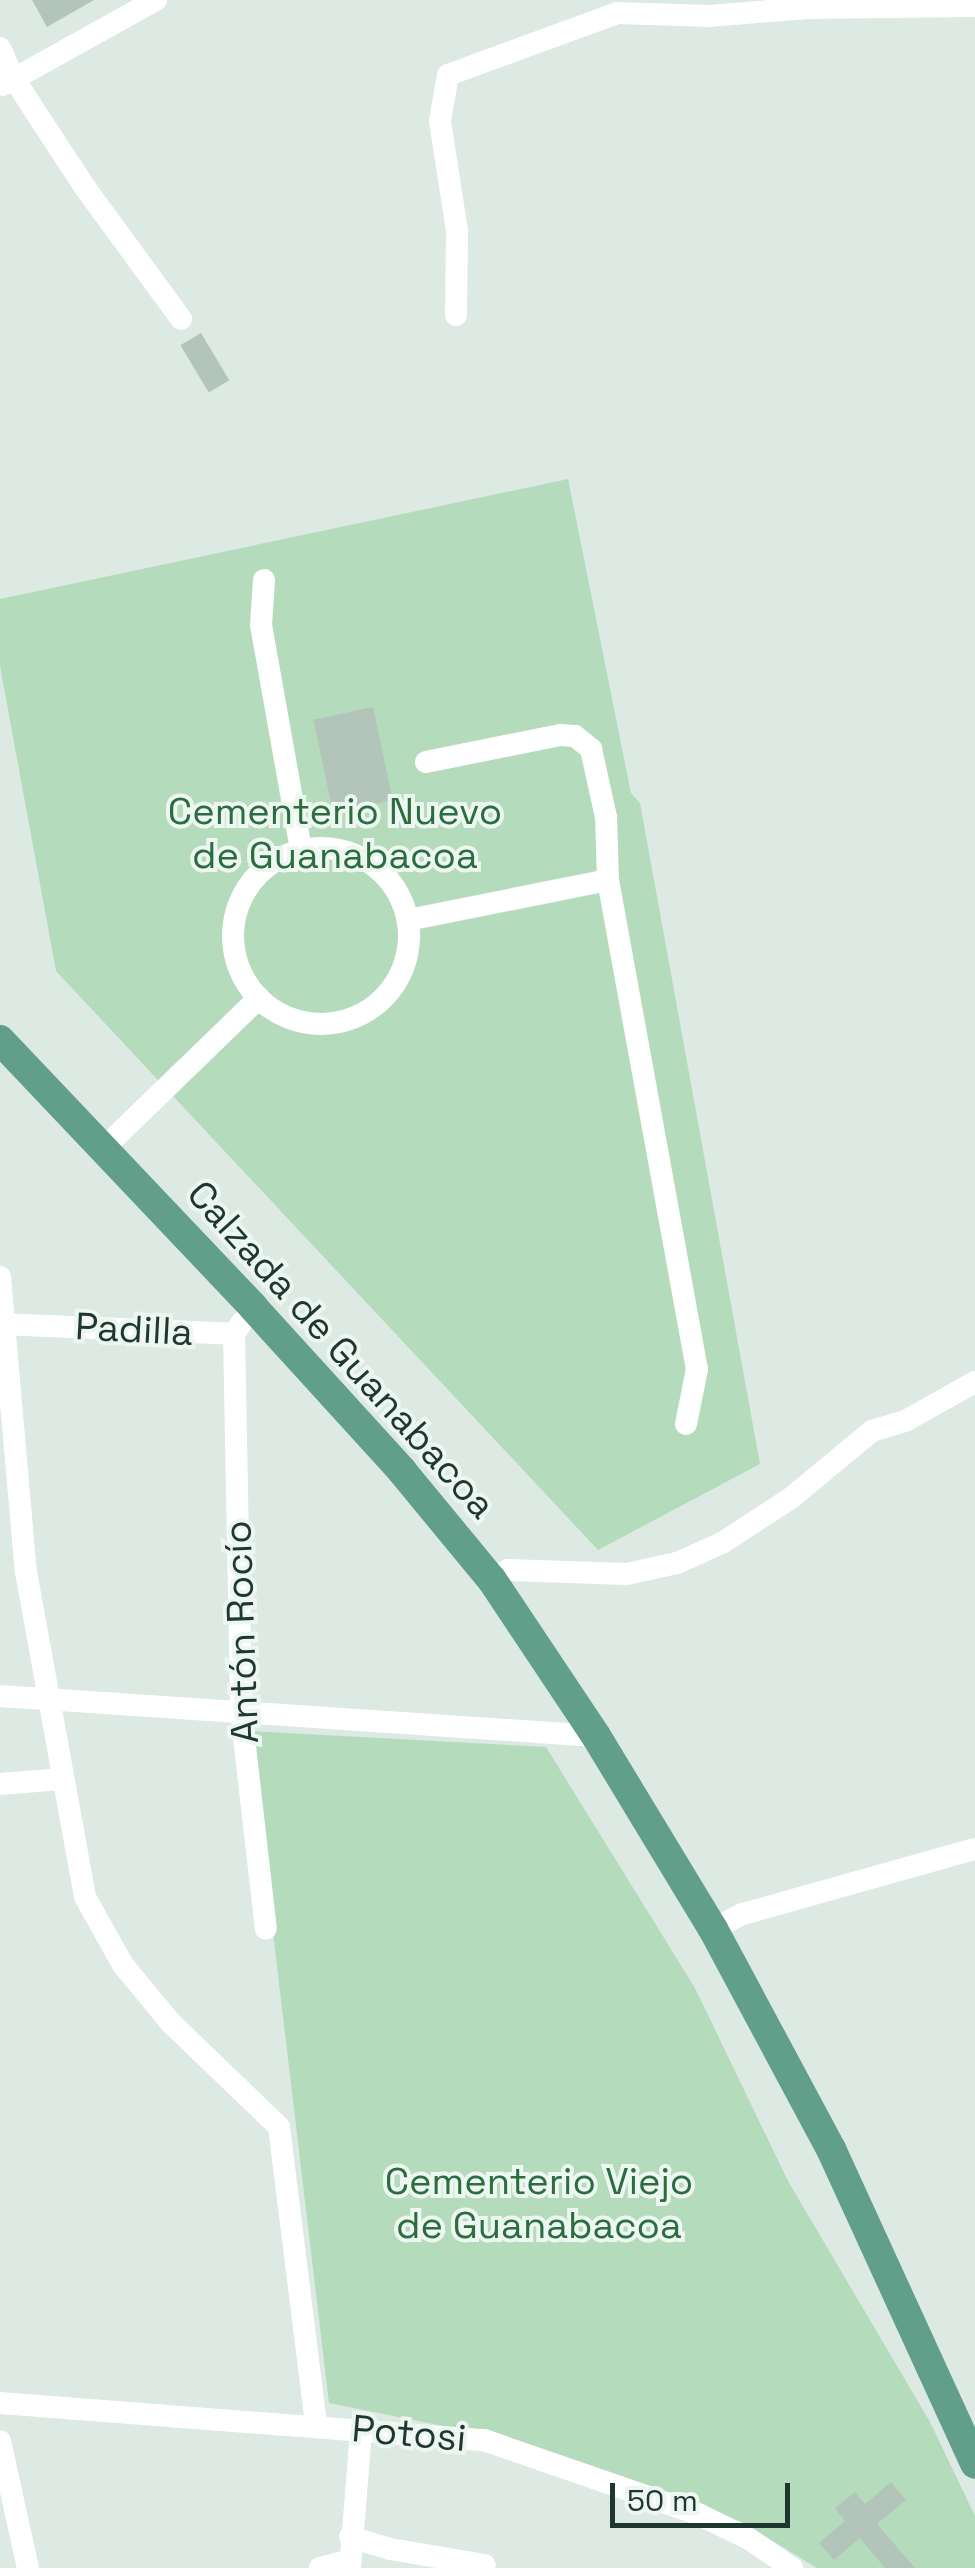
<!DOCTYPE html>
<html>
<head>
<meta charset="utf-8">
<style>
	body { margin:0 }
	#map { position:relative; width:975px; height:2568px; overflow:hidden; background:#dde9e3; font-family:"Space Grotesk",sans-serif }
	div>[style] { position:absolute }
	.green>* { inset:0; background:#b5dbbd }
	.building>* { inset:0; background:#b3c4bb; transform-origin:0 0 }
	.minor>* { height:22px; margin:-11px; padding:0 11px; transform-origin:11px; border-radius:11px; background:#fff }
	.minor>.ring { margin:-11px; padding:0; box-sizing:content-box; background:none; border:22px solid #fff; border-radius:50% }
	.major>* { height:30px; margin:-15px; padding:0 15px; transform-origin:15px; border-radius:15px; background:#619f8a }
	span { translate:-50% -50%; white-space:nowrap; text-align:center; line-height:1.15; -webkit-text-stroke:8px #edf6f1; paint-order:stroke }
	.park-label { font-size:38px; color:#2a6e3f }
	.street-label { font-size:38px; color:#1f382f }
	.scale { position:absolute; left:610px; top:2483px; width:180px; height:45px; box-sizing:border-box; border:5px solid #1f382f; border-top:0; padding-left:12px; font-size:30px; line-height:35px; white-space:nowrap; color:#1f382f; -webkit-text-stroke:8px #edf6f1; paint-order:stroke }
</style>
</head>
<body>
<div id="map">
	<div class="green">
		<div style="clip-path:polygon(568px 479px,631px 793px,640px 803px,760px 1464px,598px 1550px,56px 971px,0 666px,0 599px)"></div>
		<div style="clip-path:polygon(249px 1731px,546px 1747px,695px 1988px,788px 2181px,930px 2422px,975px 2516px,975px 2568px,817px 2568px,742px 2522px,487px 2435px,329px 2403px)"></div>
	</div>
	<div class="building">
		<div style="clip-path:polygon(32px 0,94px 0,47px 27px)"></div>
		<div style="left:201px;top:333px;width:55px;height:24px;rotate:59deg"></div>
		<div style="left:373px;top:707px;width:95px;height:61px;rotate:78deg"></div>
		<div style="clip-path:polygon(891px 2482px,906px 2500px,877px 2524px,915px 2568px,885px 2568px,860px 2538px,834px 2560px,819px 2543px,845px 2521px,835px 2508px,855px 2492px,865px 2504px)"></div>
	</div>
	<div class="minor">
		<div style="left:0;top:48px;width:34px;rotate:66deg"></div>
		<div style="left:14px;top:79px;width:131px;rotate:56.8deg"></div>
		<div style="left:86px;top:189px;width:161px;rotate:53.8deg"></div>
		<div style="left:3px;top:85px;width:175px;rotate:-29.1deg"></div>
		<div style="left:456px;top:315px;width:84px;rotate:-89.3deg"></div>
		<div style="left:457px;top:231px;width:111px;rotate:-98.8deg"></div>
		<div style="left:440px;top:121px;width:47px;rotate:-80.1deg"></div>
		<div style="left:448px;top:75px;width:180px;rotate:-20.1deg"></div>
		<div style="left:617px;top:13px;width:92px;rotate:1.9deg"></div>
		<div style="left:709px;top:16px;width:98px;rotate:-4.7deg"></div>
		<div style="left:807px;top:8px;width:168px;rotate:-0.7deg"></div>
		<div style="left:264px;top:580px;width:45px;rotate:93.8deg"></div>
		<div style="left:261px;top:625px;width:229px;rotate:79.9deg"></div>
		<div style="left:426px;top:762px;width:137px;rotate:-11.4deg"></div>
		<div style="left:560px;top:735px;width:15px;rotate:4deg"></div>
		<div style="left:575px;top:736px;width:21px;rotate:39deg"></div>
		<div style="left:591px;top:749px;width:70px;rotate:77.6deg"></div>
		<div style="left:606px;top:817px;width:63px;rotate:88.2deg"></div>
		<div class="ring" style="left:233px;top:848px;width:154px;height:154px"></div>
		<div style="left:408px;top:920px;width:204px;rotate:-11.3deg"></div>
		<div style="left:608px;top:880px;width:497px;rotate:79.7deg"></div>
		<div style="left:697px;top:1369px;width:56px;rotate:101.3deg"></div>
		<div style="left:104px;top:1148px;width:216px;rotate:-44.1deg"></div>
		<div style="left:0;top:1277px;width:296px;rotate:85deg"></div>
		<div style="left:26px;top:1572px;width:330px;rotate:79.7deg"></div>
		<div style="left:85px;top:1897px;width:78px;rotate:60.8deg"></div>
		<div style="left:123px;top:1965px;width:74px;rotate:50.5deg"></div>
		<div style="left:170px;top:2022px;width:151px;rotate:43.9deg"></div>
		<div style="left:279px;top:2127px;width:301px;rotate:82.9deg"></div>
		<div style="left:0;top:1324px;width:234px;rotate:2.4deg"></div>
		<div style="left:234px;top:1334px;width:14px;rotate:-56deg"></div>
		<div style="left:234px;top:1334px;width:377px;rotate:88.9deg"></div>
		<div style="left:241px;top:1711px;width:219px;rotate:83.5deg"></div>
		<div style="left:492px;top:1580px;width:19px;rotate:-32deg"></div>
		<div style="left:508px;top:1570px;width:119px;rotate:1.9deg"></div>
		<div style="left:627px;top:1574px;width:51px;rotate:-12.4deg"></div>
		<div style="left:677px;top:1563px;width:49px;rotate:-24deg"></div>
		<div style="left:722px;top:1543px;width:82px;rotate:-33.1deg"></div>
		<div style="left:791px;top:1498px;width:105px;rotate:-39.6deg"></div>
		<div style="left:872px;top:1431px;width:37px;rotate:-17deg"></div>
		<div style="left:907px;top:1420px;width:78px;rotate:-29.2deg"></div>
		<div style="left:0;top:1696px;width:597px;rotate:3.84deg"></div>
		<div style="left:0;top:1784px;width:62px;rotate:-4.6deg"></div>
		<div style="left:713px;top:1929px;width:34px;rotate:-27deg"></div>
		<div style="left:743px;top:1914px;width:241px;rotate:-15.7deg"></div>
		<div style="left:0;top:2403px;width:485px;rotate:4.4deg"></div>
		<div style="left:484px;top:2440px;width:229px;rotate:19.1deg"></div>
		<div style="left:700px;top:2515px;width:55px;rotate:26.1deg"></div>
		<div style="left:749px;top:2539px;width:52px;rotate:34deg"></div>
		<div style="left:0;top:2441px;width:130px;rotate:77.6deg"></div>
		<div style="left:350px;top:2537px;width:42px;rotate:16.7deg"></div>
		<div style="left:390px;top:2549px;width:96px;rotate:9.6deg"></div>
		<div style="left:320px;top:2568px;width:28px;rotate:-15deg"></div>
		<div style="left:350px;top:2568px;width:138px;rotate:-85.4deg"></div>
	</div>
	<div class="major">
		<div style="left:0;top:1040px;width:368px;rotate:46.5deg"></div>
		<div style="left:253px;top:1307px;width:222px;rotate:47.7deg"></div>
		<div style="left:402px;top:1471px;width:141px;rotate:50.5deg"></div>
		<div style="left:492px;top:1580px;width:187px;rotate:56.3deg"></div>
		<div style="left:596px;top:1736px;width:226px;rotate:58.8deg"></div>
		<div style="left:713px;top:1929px;width:250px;rotate:61.8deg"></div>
		<div style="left:831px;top:2149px;width:346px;rotate:65.4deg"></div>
	</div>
	<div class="park-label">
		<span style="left:335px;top:834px">Cementerio Nuevo<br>de Guanabacoa</span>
		<span style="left:539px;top:2204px">Cementerio Viejo<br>de Guanabacoa</span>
	</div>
	<div class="street-label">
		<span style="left:134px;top:1330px;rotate:3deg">Padilla</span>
		<span style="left:341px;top:1350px;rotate:48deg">Calzada de Guanabacoa</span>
		<span style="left:242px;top:1632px;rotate:-92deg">Antón Rocío</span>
		<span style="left:409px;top:2434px;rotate:5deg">Potosi</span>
	</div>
	<div class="scale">50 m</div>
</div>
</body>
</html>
